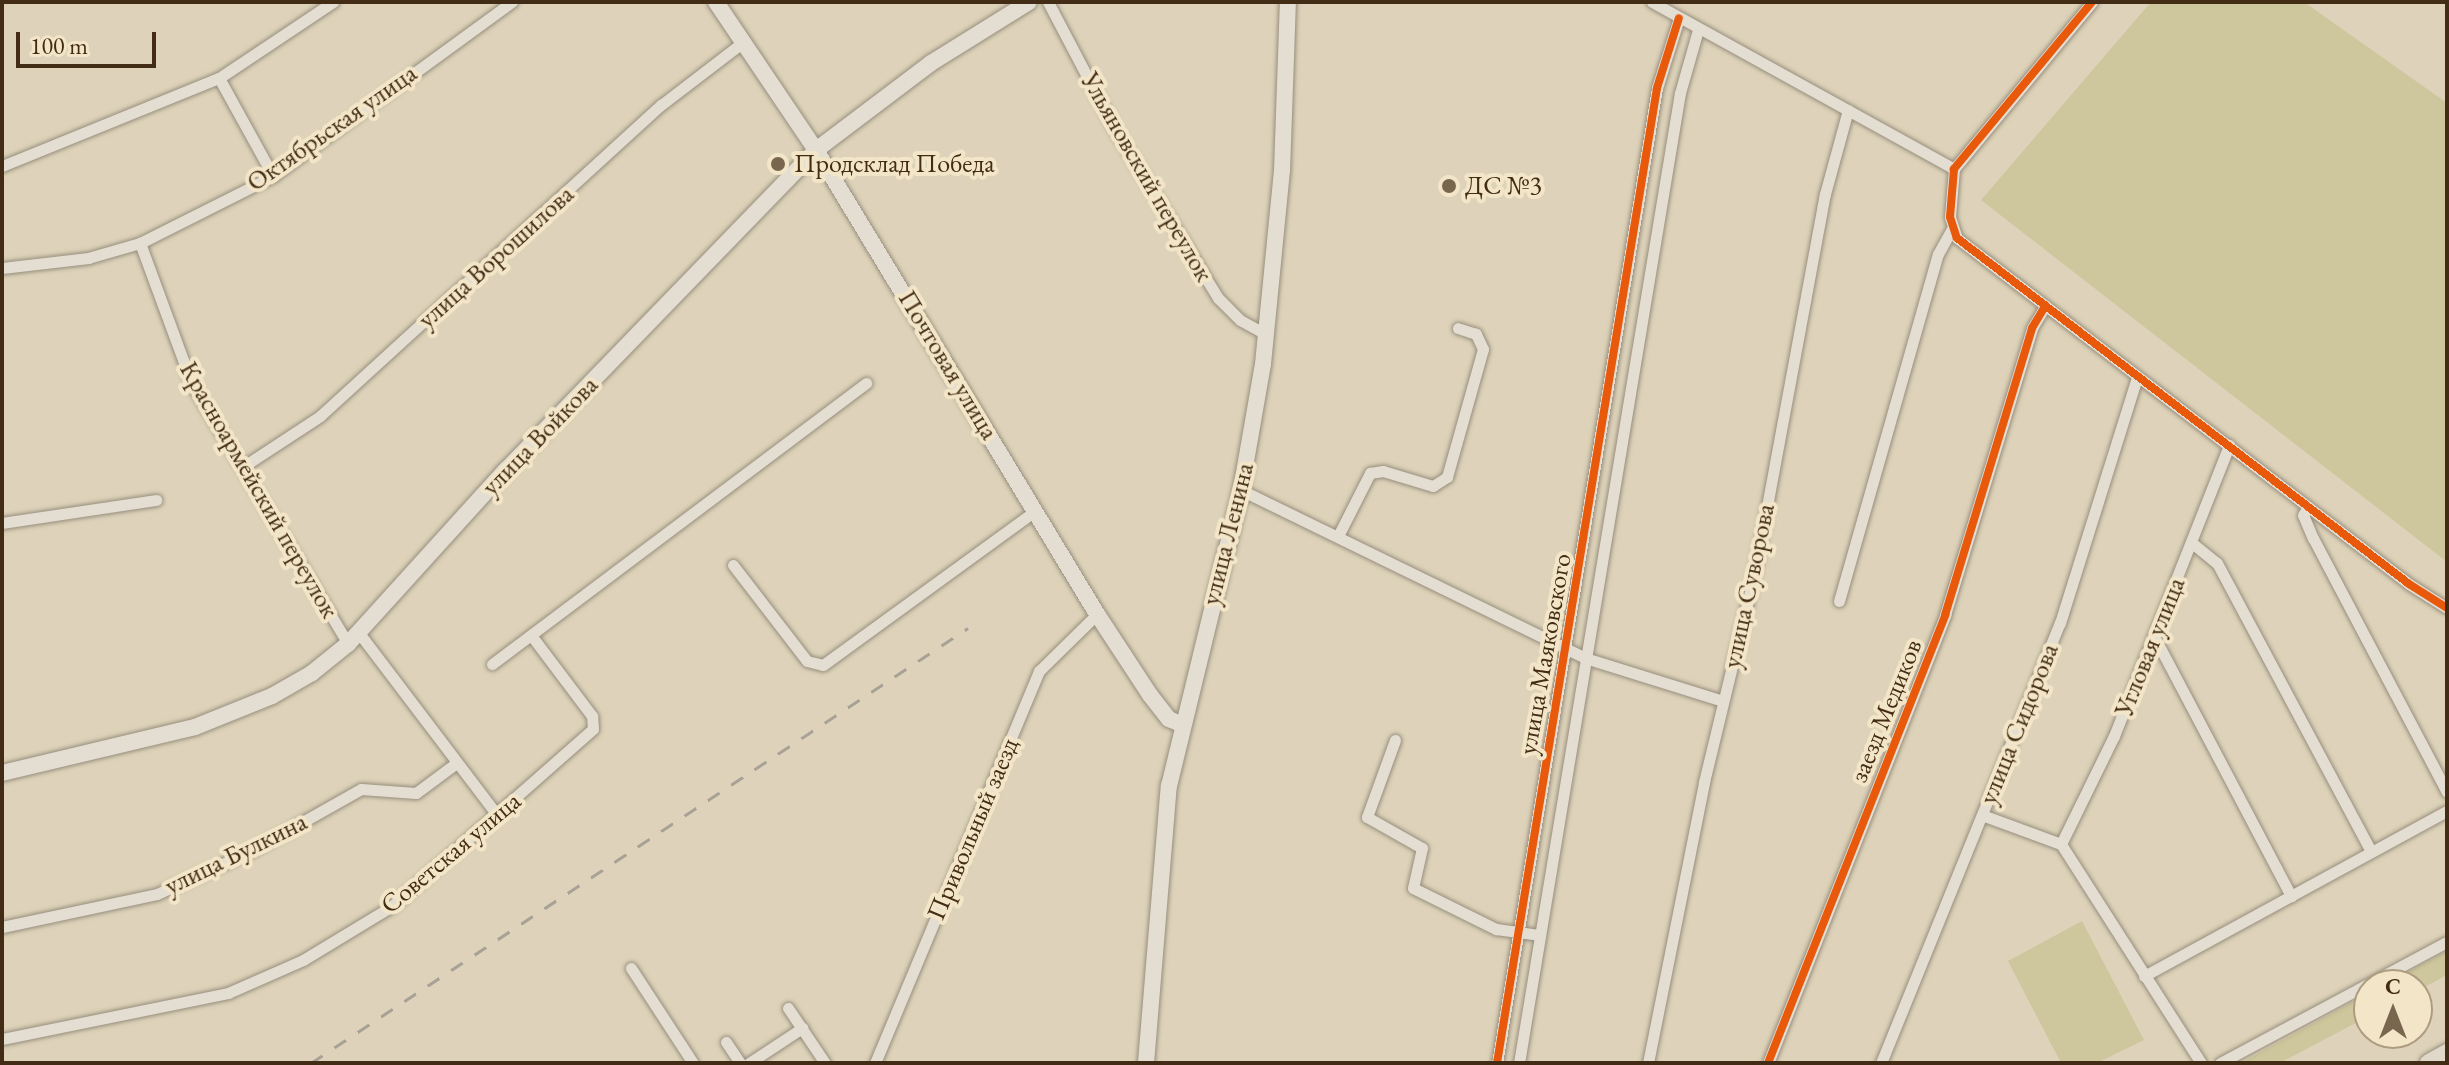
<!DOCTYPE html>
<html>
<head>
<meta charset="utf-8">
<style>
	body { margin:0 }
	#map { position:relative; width:2449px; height:1065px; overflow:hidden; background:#ded3ba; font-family:"EB Garamond",serif }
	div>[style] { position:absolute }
	.green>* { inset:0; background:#cec69c }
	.roads { filter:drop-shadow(0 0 2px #978e7d) drop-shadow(0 0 2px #978e7d) }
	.street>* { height:11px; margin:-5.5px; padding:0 5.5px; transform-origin:5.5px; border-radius:5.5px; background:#e4ded2 }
	.secondary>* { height:16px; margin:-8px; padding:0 8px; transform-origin:8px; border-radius:8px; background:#e4ded2 }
	.primary>* { height:18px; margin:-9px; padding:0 9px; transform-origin:9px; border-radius:9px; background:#e0d9ca }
	.rail>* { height:3px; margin-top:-1.5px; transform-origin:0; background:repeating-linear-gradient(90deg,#a8a195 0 14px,transparent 0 28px) }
	.cycleway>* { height:8px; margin:-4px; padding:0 4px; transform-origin:4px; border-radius:4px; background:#e8590c }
	.dots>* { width:22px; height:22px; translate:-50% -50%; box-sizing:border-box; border:4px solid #f3e6c8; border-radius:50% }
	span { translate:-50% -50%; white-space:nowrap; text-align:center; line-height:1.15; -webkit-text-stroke:8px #f3e6c8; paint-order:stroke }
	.street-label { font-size:26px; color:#432c15 }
	.poi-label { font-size:26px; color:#432c15 }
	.left { translate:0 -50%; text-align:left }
	.frame { position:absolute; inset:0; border:4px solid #432c15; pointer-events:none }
	.north { position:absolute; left:2353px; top:969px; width:80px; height:80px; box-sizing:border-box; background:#f3e6c8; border:2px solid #ad9c80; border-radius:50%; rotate:0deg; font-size:22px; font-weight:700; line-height:32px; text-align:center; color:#432c15 }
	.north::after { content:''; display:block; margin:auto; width:28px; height:36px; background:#79664f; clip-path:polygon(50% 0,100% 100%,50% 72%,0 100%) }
	.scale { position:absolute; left:16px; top:32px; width:140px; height:36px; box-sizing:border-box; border:4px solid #432c15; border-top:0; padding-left:10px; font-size:24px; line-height:28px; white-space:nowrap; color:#432c15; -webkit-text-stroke:6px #f3e6c8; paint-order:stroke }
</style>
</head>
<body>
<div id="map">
	<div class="green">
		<div style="clip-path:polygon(2151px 2px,2304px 2px,2447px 103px,2447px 562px,1981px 200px)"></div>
		<div style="clip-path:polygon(2082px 921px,2144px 1040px,2097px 1063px,2061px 1063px,2008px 961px)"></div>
		<div style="clip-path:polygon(2447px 951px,2447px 975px,2417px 991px,2417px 985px,2384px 985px)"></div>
		<div style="clip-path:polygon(2369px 993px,2369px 1016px,2280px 1063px,2241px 1063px)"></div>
	</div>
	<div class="roads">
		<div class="street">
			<div style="left:1048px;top:2px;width:140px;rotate:62.3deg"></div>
			<div style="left:1113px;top:126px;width:202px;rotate:58.6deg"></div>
			<div style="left:1218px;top:298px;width:31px;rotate:45deg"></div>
			<div style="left:1240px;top:320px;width:29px;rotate:29deg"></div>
			<div style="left:1652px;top:2px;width:345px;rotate:28.9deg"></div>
			<div style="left:2092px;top:2px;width:217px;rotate:129.6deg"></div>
			<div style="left:1954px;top:169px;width:48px;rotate:94.8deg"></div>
			<div style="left:1950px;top:217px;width:22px;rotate:72deg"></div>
			<div style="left:1957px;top:238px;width:569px;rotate:37.43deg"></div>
			<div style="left:2409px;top:584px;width:45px;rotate:32.3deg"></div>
			<div style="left:219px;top:78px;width:112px;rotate:61.1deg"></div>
			<div style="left:2px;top:166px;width:234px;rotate:-22.1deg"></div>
			<div style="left:219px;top:78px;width:137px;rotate:-33.7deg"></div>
			<div style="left:140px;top:243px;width:150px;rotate:69.8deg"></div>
			<div style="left:192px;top:384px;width:303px;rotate:59deg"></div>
			<div style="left:2px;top:268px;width:87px;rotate:-6.6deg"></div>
			<div style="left:88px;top:258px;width:54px;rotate:-16.1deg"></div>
			<div style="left:140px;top:243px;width:149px;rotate:-26.7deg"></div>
			<div style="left:273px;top:176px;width:296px;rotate:-36.1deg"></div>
			<div style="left:244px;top:466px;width:91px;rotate:-33.3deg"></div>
			<div style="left:320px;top:416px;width:462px;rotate:-42.4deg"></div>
			<div style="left:661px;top:105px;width:103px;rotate:-37.5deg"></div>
			<div style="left:1241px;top:490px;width:386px;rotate:26deg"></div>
			<div style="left:1588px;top:659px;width:141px;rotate:17.3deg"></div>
			<div style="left:2308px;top:507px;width:9px;rotate:122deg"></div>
			<div style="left:2303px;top:515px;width:25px;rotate:67deg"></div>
			<div style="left:2313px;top:538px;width:287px;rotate:62.2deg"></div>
			<div style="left:2px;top:523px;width:156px;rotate:-8.5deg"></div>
			<div style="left:1338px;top:536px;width:71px;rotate:-63.1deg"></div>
			<div style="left:1370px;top:473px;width:13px;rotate:-9deg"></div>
			<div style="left:1383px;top:471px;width:52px;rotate:16.7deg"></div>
			<div style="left:1433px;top:486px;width:17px;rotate:-33deg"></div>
			<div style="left:1447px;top:477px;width:133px;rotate:-74.3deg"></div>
			<div style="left:1483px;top:349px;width:17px;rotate:-115deg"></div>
			<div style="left:1476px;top:334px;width:19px;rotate:-162deg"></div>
			<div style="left:2192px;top:543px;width:32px;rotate:39deg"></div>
			<div style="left:2217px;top:563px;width:327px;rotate:61.9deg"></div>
			<div style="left:733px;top:565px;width:121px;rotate:52.4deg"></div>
			<div style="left:807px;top:661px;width:16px;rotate:14deg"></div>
			<div style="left:823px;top:665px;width:263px;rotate:-36deg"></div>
			<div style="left:1839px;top:601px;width:361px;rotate:-74.1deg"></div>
			<div style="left:1938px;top:254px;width:29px;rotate:-61deg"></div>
			<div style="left:359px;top:633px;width:228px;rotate:52.8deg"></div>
			<div style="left:2155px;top:638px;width:292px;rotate:62.2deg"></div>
			<div style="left:492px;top:664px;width:468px;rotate:-36.9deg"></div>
			<div style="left:1395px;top:740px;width:82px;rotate:110deg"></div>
			<div style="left:1367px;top:817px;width:63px;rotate:29.4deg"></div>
			<div style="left:1422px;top:848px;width:41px;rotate:102.7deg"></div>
			<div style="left:1413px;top:888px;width:93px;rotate:26.3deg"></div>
			<div style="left:1496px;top:929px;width:43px;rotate:7.9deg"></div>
			<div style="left:1982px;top:815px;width:84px;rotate:20.2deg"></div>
			<div style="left:2061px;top:844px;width:120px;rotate:-63.9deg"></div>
			<div style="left:2114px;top:736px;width:313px;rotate:-68.4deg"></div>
			<div style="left:2061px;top:844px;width:260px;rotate:57.4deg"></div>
			<div style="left:2px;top:927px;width:158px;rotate:-12deg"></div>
			<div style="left:157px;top:894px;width:103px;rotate:-24.6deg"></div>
			<div style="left:251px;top:851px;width:126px;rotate:-29.4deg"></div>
			<div style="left:361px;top:789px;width:55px;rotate:4.2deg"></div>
			<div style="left:416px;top:793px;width:49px;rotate:-36.6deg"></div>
			<div style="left:631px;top:968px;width:113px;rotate:56.9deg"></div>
			<div style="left:2144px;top:976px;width:345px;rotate:-28.6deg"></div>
			<div style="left:788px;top:1008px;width:66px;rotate:56.1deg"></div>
			<div style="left:2px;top:1039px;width:231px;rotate:-11.5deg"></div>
			<div style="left:228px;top:993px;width:82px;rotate:-23.7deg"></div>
			<div style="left:303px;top:960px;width:104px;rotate:-31.2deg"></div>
			<div style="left:392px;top:906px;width:268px;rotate:-41.4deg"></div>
			<div style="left:593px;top:729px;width:13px;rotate:-94deg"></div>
			<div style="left:592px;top:716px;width:101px;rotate:-127deg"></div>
			<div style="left:726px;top:1042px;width:25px;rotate:56deg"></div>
			<div style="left:749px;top:1063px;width:64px;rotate:-33.4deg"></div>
			<div style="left:875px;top:1063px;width:425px;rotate:-67.3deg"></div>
			<div style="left:1039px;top:671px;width:81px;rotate:-44.5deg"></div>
			<div style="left:1497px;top:1063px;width:988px;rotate:-80.68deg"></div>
			<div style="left:1657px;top:88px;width:73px;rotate:-72.6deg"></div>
			<div style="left:1519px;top:1063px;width:983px;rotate:-80.58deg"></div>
			<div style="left:1680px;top:93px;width:66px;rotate:-74.1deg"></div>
			<div style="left:1648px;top:1063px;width:287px;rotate:-78.7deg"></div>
			<div style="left:1704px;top:782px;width:217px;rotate:-76.4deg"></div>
			<div style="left:1755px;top:571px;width:383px;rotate:-79.5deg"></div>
			<div style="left:1825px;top:194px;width:87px;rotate:-74.7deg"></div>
			<div style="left:1768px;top:1063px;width:482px;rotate:-68.4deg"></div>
			<div style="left:1945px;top:615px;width:300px;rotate:-73.1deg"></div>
			<div style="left:2032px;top:328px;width:26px;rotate:-59deg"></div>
			<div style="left:1881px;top:1063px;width:475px;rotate:-67.9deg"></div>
			<div style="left:2060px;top:623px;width:258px;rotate:-72.6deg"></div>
			<div style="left:2220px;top:1063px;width:257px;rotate:-28.1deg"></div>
		</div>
		<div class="secondary">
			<div style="left:716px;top:2px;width:179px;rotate:56deg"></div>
			<div style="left:816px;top:150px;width:542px;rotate:58.8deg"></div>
			<div style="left:1097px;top:614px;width:97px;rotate:56.8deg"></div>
			<div style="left:1150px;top:695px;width:31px;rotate:52deg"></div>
			<div style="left:1169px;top:719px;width:13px;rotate:23deg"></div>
			<div style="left:2px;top:773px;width:198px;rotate:-13.4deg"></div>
			<div style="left:195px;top:727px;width:83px;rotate:-21.9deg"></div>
			<div style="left:272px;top:696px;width:46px;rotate:-29.9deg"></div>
			<div style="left:312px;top:673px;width:46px;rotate:-38.9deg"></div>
			<div style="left:348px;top:644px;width:235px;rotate:-47.8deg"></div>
			<div style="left:506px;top:470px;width:446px;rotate:-45.9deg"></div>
			<div style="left:816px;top:150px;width:144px;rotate:-37.1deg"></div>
			<div style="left:931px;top:63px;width:115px;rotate:-31.9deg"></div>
			<div style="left:1146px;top:1063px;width:278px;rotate:-85.3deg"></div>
			<div style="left:1169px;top:786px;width:305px;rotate:-76.3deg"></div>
			<div style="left:1241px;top:490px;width:128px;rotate:-80.1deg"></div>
			<div style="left:1263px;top:364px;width:194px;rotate:-84.4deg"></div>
			<div style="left:1282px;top:171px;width:169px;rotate:-88deg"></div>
		</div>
		<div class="primary">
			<div style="left:2429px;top:1063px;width:21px;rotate:-29deg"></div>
		</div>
	</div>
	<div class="rail">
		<div style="left:311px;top:1063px;width:788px;rotate:-33.51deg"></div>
	</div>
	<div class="cycleway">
		<div style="left:2092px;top:2px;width:217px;rotate:129.6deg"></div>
		<div style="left:1954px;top:169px;width:48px;rotate:94.8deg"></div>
		<div style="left:1950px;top:217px;width:22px;rotate:72deg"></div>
		<div style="left:1957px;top:238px;width:569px;rotate:37.43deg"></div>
		<div style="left:2409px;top:584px;width:45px;rotate:32.3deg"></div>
		<div style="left:1497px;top:1063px;width:988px;rotate:-80.68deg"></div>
		<div style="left:1657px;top:88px;width:73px;rotate:-72.6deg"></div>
		<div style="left:1768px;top:1063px;width:482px;rotate:-68.4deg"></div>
		<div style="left:1945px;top:615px;width:300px;rotate:-73.1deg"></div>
		<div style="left:2032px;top:328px;width:26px;rotate:-59deg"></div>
	</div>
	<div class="dots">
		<div style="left:778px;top:164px;background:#79664f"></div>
		<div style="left:1449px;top:186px;background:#79664f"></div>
	</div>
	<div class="street-label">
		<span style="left:332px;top:128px;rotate:-35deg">Октябрьская улица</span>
		<span style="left:1147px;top:177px;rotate:60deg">Ульяновский переулок</span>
		<span style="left:496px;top:257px;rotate:-42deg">улица Ворошилова</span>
		<span style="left:948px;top:365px;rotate:59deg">Почтовая улица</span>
		<span style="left:540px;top:436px;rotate:-46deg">улица Войкова</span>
		<span style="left:259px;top:490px;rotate:60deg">Красноармейский переулок</span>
		<span style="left:1228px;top:534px;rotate:-76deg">улица Ленина</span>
		<span style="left:1749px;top:586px;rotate:-78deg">улица Суворова</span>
		<span style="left:2150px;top:647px;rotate:-68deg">Угловая улица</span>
		<span style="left:1545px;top:654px;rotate:-80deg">улица Маяковского</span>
		<span style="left:1886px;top:711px;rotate:-68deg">заезд Медиков</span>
		<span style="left:2019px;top:724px;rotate:-68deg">улица Сидорова</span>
		<span style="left:973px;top:829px;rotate:-67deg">Привольный заезд</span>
		<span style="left:451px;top:853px;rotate:-40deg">Советская улица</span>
		<span style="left:236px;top:854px;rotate:-26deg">улица Булкина</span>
	</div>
	<div class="poi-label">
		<span class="left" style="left:794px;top:164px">Продсклад Победа</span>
		<span class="left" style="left:1465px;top:186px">ДС №3</span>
	</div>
	<div class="frame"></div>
	<div class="north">С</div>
	<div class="scale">100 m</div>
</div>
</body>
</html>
